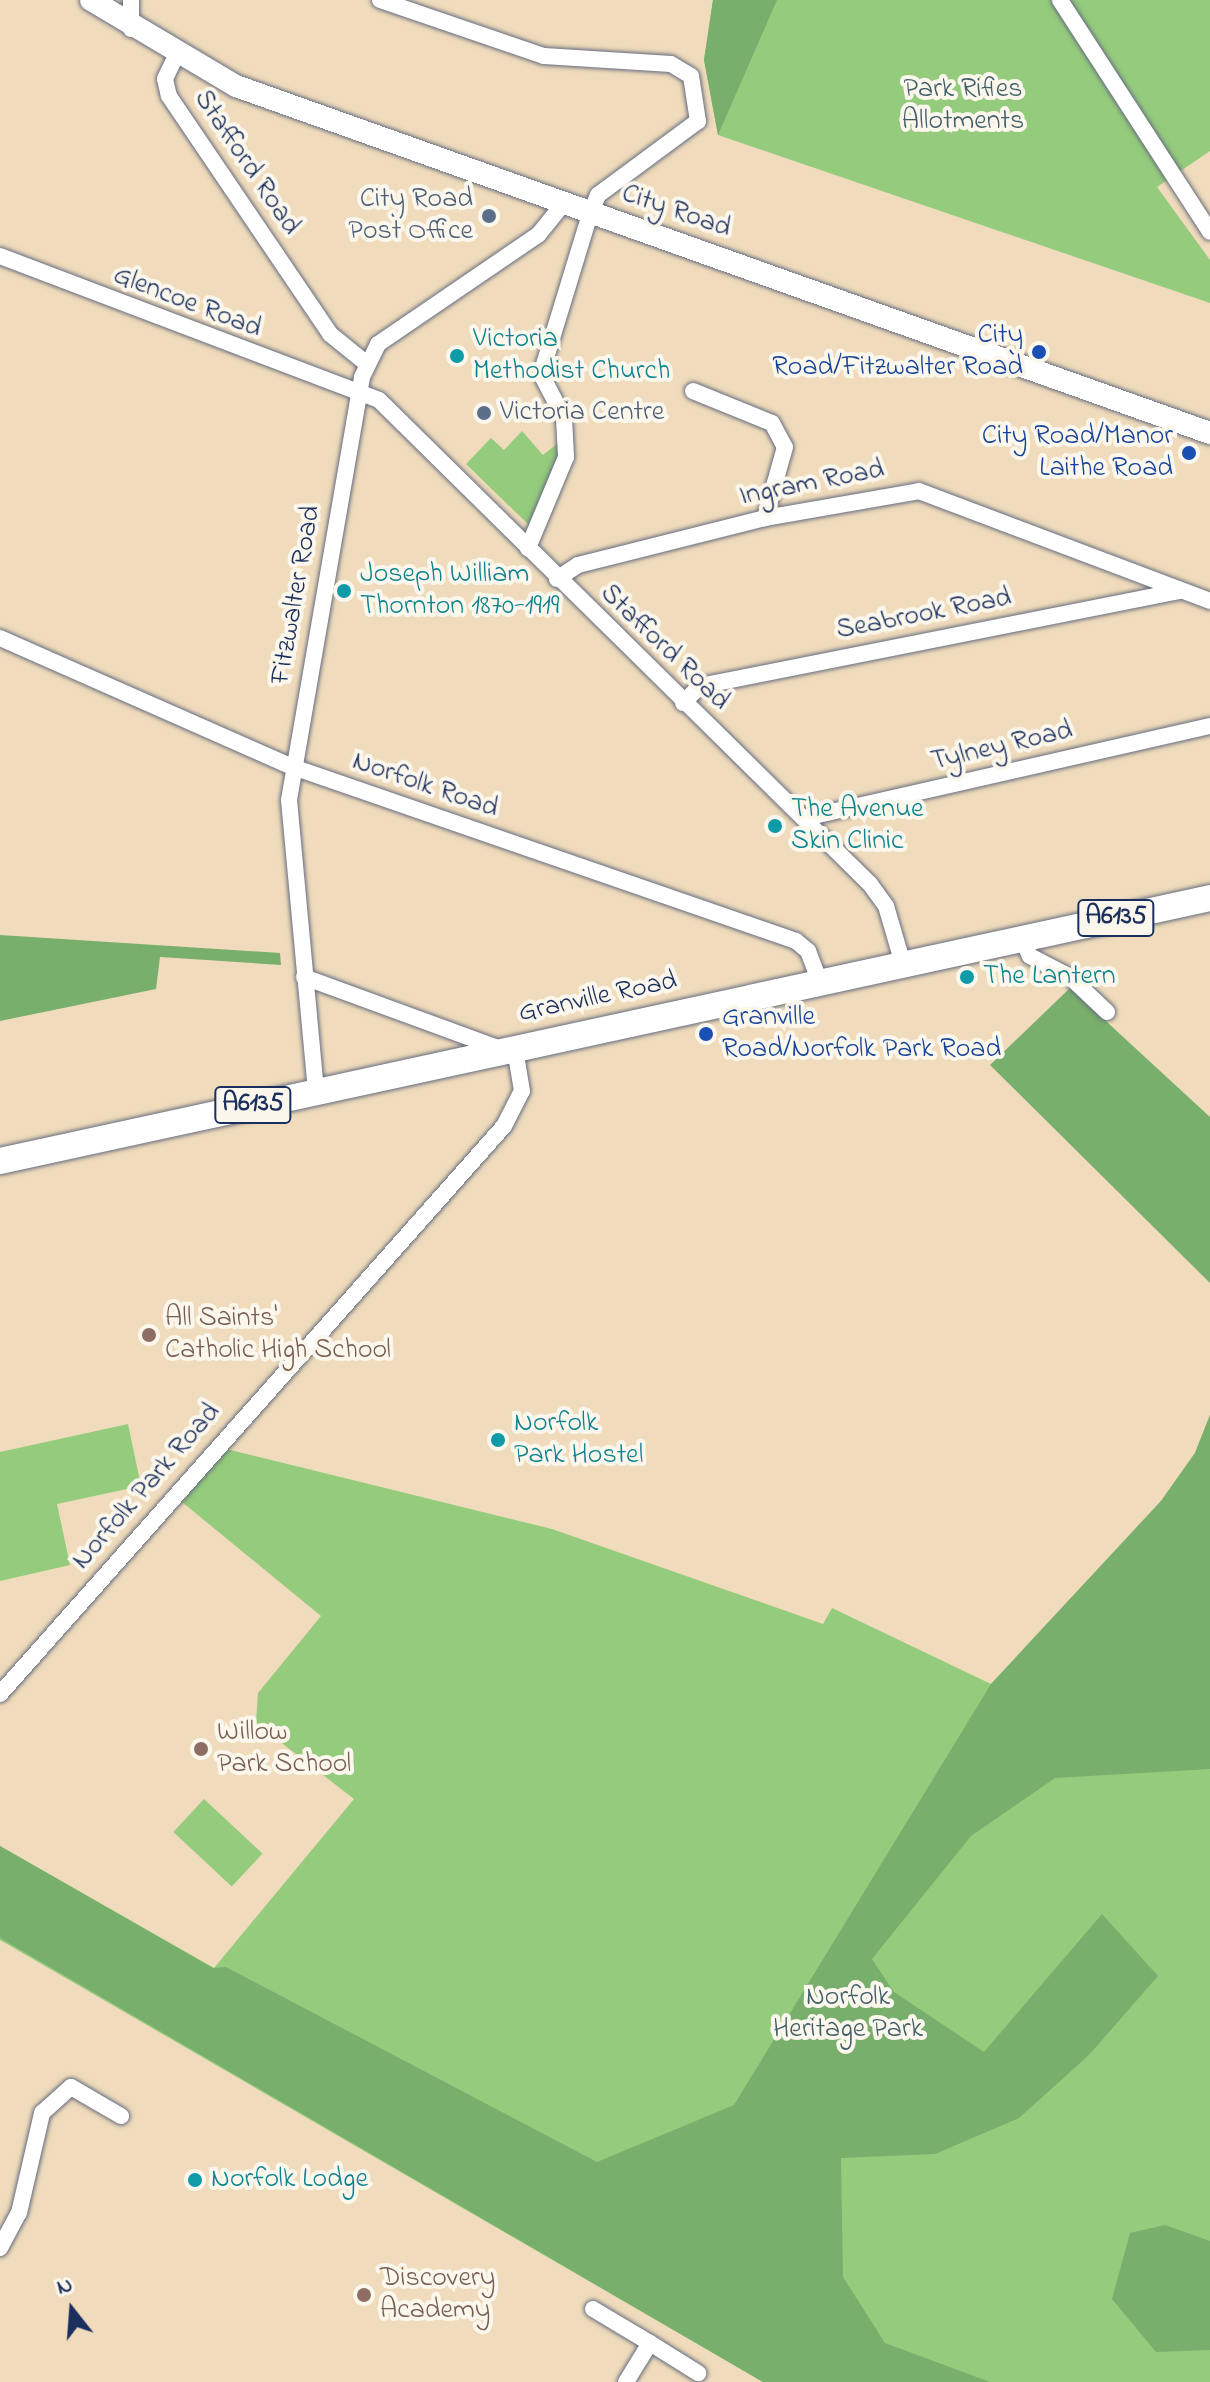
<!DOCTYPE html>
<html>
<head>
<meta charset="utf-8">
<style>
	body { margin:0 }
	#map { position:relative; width:1210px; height:2382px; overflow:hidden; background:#f0dcbc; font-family:"Indie Flower",sans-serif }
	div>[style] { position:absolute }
	.green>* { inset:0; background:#95cb7d; transform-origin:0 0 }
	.forest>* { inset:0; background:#78af6c }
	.roads { filter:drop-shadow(0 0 2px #666c7f) drop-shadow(0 0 2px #666c7f) }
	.street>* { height:16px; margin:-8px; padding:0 8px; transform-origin:8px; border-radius:8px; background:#fff }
	.secondary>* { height:22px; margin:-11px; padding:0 11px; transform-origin:11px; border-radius:11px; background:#fff }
	.primary>* { height:26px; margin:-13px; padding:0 13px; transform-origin:13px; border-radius:13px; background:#fff }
	.dots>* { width:22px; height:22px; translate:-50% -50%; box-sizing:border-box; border:4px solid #fbf7ec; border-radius:50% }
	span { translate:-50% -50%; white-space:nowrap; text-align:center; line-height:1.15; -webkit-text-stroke:8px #fbf7ec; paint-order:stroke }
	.shield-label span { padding:2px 6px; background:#fbf7ec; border:2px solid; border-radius:6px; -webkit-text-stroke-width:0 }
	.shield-label { font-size:26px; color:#1b2f5e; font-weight:700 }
	.park-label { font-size:28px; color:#405e67 }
	.street-label { font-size:28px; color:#1b2f5e }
	.service-label { font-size:28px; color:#4e5e75 }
	.right { translate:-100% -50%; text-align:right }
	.left { translate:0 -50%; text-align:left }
	.transit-label { font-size:28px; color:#164399 }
	.culture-label { font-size:28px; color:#0d838f }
	.education-label { font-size:28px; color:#785e54 }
	.north { position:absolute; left:32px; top:2270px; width:80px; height:80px; -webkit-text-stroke:6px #fbf7ec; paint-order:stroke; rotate:343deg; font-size:22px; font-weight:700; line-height:32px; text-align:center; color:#1b2f5e }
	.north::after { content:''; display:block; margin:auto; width:28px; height:36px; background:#1b2f5e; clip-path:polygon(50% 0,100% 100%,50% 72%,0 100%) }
</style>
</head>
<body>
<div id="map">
	<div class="green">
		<div style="clip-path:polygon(713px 0,1210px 0,1210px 151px,1157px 187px,1210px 260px,1210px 303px,718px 135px,704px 60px)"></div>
		<div style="clip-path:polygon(522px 431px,543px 455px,558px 443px,564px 457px,531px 527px,466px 464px,491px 438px,504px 450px)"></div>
		<div style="clip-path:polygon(1210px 1415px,1210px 2382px,763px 2382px,0 1940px,0 1846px,214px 1968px,354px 1799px,256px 1723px,258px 1693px,321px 1616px,182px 1502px,226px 1449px,552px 1529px,823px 1624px,832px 1608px,991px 1684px,1161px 1501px,1195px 1453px)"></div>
		<div style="clip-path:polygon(128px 1424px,141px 1486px,57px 1504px,70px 1565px,0 1581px,0 1452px)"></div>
		<div style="left:204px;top:1799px;width:80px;height:45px;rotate:43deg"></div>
	</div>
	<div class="forest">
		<div style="clip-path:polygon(713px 0,777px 0,718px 135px,704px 60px)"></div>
		<div style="clip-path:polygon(0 935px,280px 953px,281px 965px,160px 957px,156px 989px,0 1021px)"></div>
		<div style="clip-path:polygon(1070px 988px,1210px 1117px,1210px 1283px,990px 1065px)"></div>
		<div style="clip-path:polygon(1210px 1415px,1210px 1769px,1055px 1778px,971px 1836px,872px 1959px,894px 1992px,984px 2052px,1102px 1914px,1158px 1976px,1089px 2055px,1019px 2118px,935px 2154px,841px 2158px,843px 2277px,885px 2343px,990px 2382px,763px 2382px,0 1938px,0 1846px,213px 1968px,226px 1967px,597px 2162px,734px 2105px,991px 1684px,1161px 1501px,1195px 1453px)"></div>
		<div style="clip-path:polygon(1165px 2225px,1210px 2241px,1210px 2350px,1156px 2352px,1112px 2299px,1130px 2233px)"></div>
	</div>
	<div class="roads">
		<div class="street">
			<div style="left:380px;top:0;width:173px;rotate:18.9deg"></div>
			<div style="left:544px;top:56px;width:127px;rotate:3.6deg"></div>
			<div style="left:671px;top:64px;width:23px;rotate:31deg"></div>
			<div style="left:691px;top:76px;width:46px;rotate:81.2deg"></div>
			<div style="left:698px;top:121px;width:124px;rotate:143.5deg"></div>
			<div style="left:598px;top:195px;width:21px;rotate:113deg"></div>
			<div style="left:590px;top:214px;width:167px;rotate:107deg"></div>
			<div style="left:541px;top:374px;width:50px;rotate:62.4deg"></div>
			<div style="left:564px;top:418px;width:39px;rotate:87deg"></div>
			<div style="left:566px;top:457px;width:99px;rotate:112.7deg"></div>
			<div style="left:1060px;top:0;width:276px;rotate:57.1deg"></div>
			<div style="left:131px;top:29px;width:29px;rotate:-90deg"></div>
			<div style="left:176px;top:56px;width:25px;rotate:116deg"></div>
			<div style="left:165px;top:79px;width:17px;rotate:77deg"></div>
			<div style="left:169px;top:96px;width:287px;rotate:55.9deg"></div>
			<div style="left:330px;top:334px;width:48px;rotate:39deg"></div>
			<div style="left:0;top:256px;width:405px;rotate:20.8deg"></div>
			<div style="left:379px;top:400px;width:689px;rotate:44.59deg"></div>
			<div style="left:870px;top:884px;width:27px;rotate:54deg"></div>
			<div style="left:886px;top:906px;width:60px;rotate:73.7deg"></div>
			<div style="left:693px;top:391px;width:85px;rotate:22.1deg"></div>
			<div style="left:772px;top:423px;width:27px;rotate:62deg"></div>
			<div style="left:785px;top:447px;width:74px;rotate:105.7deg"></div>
			<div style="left:557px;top:579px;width:25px;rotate:-34deg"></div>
			<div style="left:578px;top:565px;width:193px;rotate:-14.1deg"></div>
			<div style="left:765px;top:518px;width:156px;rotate:-9.9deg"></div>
			<div style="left:919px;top:491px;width:311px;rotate:20.7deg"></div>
			<div style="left:0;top:638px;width:320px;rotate:23.8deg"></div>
			<div style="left:293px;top:767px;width:532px;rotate:19.08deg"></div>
			<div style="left:796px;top:941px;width:16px;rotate:40deg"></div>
			<div style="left:808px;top:951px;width:34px;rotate:69deg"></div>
			<div style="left:683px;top:703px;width:24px;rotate:-45deg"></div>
			<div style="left:700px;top:686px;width:490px;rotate:-11.2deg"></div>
			<div style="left:805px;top:818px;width:415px;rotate:-12.8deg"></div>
			<div style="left:1022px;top:939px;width:19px;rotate:65deg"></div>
			<div style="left:1030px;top:956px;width:45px;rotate:27.7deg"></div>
			<div style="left:1070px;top:977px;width:51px;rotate:43.4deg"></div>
			<div style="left:304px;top:977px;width:210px;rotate:20.1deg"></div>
			<div style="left:316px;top:1091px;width:292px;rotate:-95.3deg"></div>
			<div style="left:289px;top:800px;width:429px;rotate:-80.2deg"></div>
			<div style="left:362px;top:377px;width:37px;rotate:-64deg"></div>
			<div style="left:378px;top:344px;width:194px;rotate:-34.3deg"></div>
			<div style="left:538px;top:235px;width:40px;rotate:-51deg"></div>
			<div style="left:0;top:1694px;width:759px;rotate:-48.42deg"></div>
			<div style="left:504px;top:1126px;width:39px;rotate:-63deg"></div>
			<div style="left:522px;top:1091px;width:43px;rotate:-99.5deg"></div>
			<div style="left:0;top:2248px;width:40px;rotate:-62deg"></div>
			<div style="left:19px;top:2213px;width:103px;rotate:-77deg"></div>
			<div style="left:42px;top:2113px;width:39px;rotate:-42deg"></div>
			<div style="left:71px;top:2087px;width:58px;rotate:30.1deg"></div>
			<div style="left:593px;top:2309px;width:66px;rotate:30.8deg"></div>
			<div style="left:650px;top:2343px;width:46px;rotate:121.6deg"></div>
			<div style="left:650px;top:2343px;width:57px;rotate:32deg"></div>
		</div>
		<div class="secondary">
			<div style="left:91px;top:0;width:169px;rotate:30.7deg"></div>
			<div style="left:236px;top:86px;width:1034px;rotate:19.61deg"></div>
		</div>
		<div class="primary">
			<div style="left:0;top:1161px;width:1238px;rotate:-12.26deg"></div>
		</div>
	</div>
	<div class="dots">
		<div style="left:489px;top:216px;background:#5c6f8a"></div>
		<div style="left:1039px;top:352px;background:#1a4fb4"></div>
		<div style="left:457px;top:356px;background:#0f9aa8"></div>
		<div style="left:484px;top:413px;background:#5c6f8a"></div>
		<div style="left:1189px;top:453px;background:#1a4fb4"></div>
		<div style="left:344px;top:591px;background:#0f9aa8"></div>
		<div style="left:775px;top:826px;background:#0f9aa8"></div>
		<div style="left:967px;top:977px;background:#0f9aa8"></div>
		<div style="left:706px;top:1034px;background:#1a4fb4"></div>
		<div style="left:149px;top:1335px;background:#8d6e63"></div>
		<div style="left:498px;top:1440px;background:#0f9aa8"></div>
		<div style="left:201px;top:1749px;background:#8d6e63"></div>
		<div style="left:195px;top:2180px;background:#0f9aa8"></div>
		<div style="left:364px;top:2295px;background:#8d6e63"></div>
	</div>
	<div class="shield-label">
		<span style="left:1116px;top:918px">A6135</span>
		<span style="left:253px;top:1105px">A6135</span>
	</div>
	<div class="park-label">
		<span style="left:963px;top:106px">Park Rifles<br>Allotments</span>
		<span style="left:848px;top:2014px">Norfolk<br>Heritage Park</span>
	</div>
	<div class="street-label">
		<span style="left:246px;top:163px;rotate:56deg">Stafford Road</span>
		<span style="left:676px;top:212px;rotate:19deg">City Road</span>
		<span style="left:187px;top:303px;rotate:21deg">Glencoe Road</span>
		<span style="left:812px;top:484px;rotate:-11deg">Ingram Road</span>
		<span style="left:297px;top:595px;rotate:-80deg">Fitzwalter Road</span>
		<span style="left:924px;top:615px;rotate:-11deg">Seabrook Road</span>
		<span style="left:664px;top:648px;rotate:44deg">Stafford Road</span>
		<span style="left:1002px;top:747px;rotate:-13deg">Tylney Road</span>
		<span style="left:425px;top:786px;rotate:19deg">Norfolk Road</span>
		<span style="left:598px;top:998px;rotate:-12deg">Granville Road</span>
		<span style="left:147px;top:1487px;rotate:-49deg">Norfolk Park Road</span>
	</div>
	<div class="service-label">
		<span class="right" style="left:473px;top:216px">City Road<br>Post Office</span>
		<span class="left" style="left:500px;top:413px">Victoria Centre</span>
	</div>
	<div class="transit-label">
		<span class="right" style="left:1023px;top:352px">City<br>Road/Fitzwalter Road</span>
		<span class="right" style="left:1173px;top:453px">City Road/Manor<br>Laithe Road</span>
		<span class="left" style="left:722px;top:1034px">Granville<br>Road/Norfolk Park Road</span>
	</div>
	<div class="culture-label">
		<span class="left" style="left:473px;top:356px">Victoria<br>Methodist Church</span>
		<span class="left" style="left:360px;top:591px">Joseph William<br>Thornton 1870-1919</span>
		<span class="left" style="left:791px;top:826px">The Avenue<br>Skin Clinic</span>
		<span class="left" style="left:983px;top:977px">The Lantern</span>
		<span class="left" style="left:514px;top:1440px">Norfolk<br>Park Hostel</span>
		<span class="left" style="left:211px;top:2180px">Norfolk Lodge</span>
	</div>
	<div class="education-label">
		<span class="left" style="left:165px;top:1335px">All Saints'<br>Catholic High School</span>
		<span class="left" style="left:217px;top:1749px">Willow<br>Park School</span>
		<span class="left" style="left:380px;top:2295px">Discovery<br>Academy</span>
	</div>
	<div class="north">N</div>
</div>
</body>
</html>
